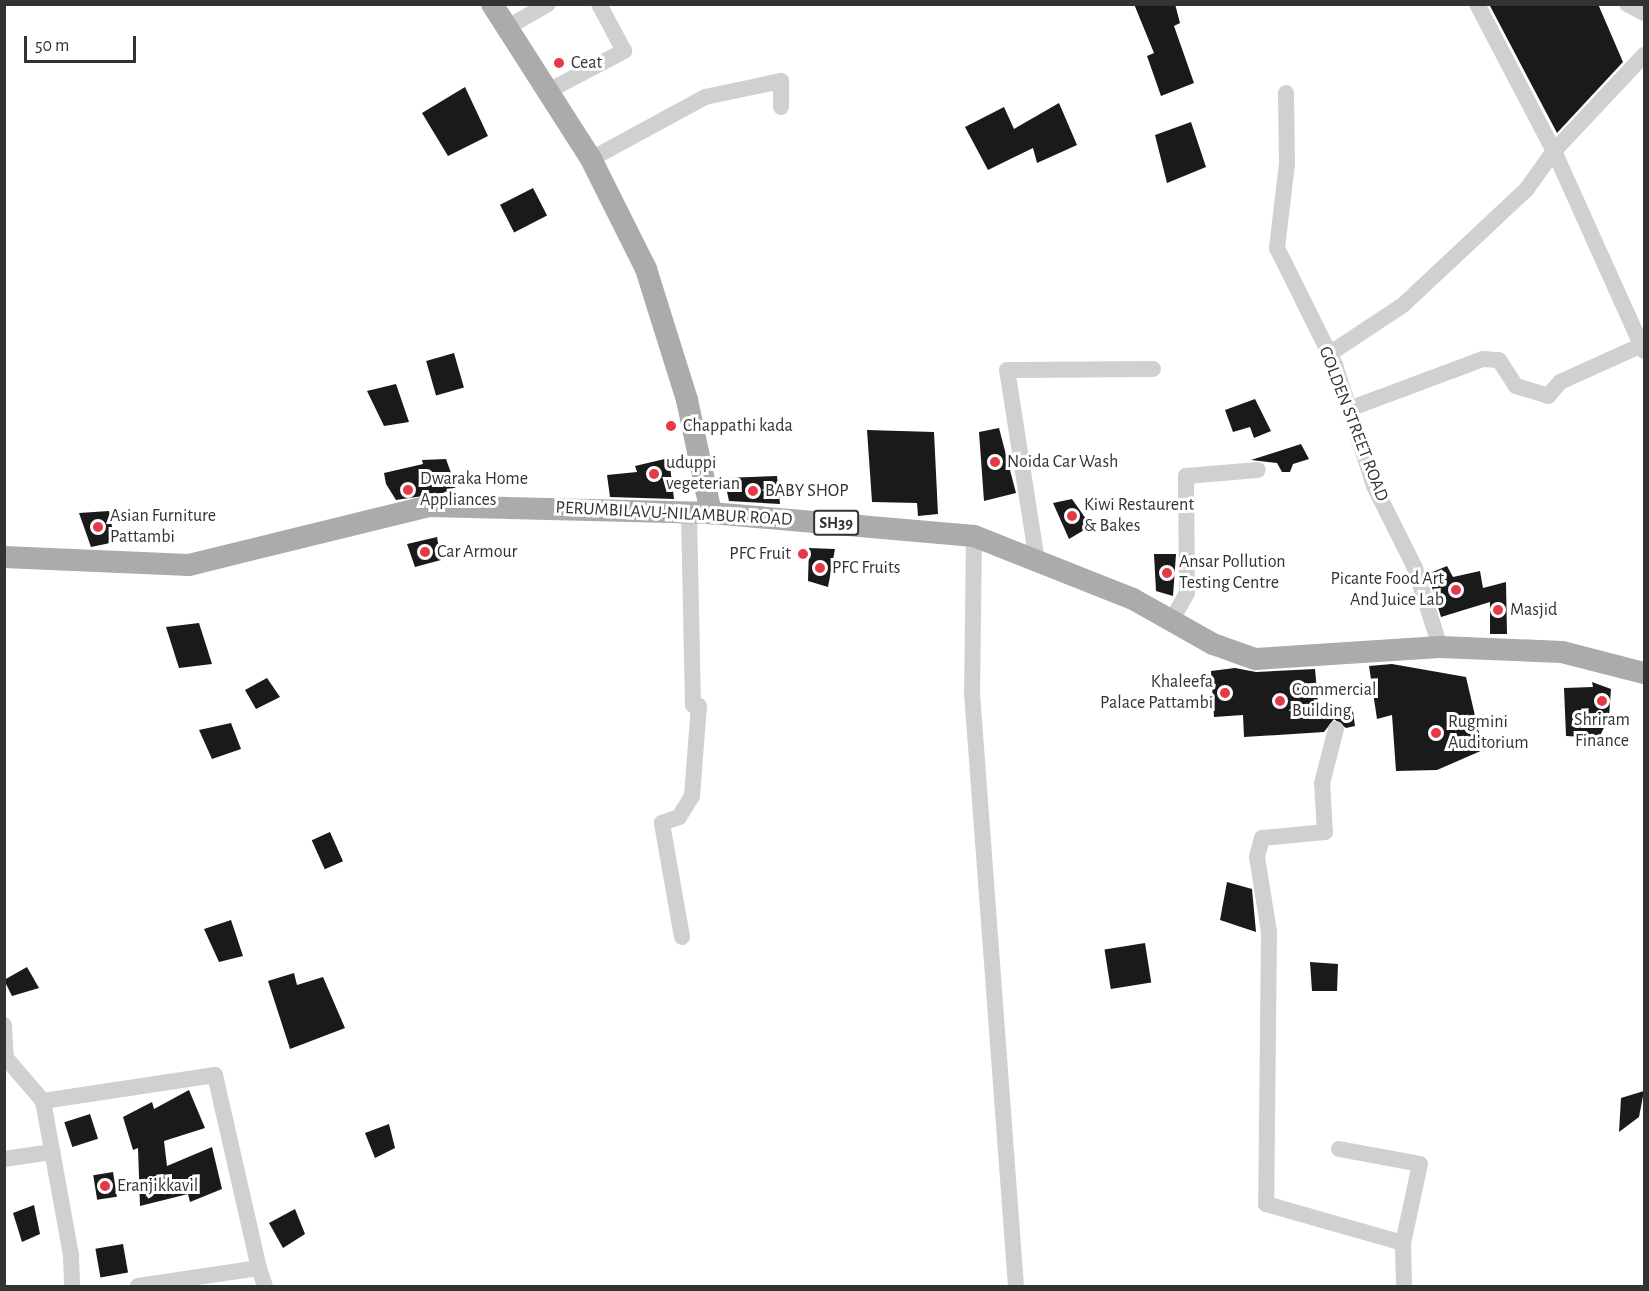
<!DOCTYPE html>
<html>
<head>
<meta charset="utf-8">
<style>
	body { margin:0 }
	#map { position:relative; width:1649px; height:1291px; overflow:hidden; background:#fff; font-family:"Alegreya Sans",sans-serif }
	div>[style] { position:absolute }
	.building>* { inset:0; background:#1a1a1a; transform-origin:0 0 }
	.minor>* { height:16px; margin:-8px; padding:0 8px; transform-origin:8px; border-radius:8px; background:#d0d0d0 }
	.major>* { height:22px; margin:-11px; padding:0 11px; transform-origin:11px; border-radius:11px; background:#ababab }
	.dots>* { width:16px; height:16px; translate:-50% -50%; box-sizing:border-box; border:3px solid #fff; border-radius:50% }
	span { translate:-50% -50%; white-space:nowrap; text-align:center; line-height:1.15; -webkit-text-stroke:6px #fff; paint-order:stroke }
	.shield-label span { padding:2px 4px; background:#fff; border:2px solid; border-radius:4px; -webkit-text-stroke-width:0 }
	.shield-label { font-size:16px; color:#333; font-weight:700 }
	.poi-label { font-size:18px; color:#333 }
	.left { translate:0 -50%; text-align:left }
	.right { translate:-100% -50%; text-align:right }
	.street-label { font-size:18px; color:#333 }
	.frame { position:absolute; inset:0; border:6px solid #333; pointer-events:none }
	.scale { position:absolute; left:24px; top:36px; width:112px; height:27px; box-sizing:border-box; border:3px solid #333; border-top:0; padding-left:8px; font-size:18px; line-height:21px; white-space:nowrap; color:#333; -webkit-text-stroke:4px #fff; paint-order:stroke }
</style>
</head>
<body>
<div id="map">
	<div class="building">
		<div style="clip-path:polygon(1134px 4px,1175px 4px,1180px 23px,1174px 26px,1194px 83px,1161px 96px,1147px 56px,1154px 53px)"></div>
		<div style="clip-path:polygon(1489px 4px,1598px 4px,1623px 62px,1557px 133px)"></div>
		<div style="clip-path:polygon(465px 87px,488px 136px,448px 156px,422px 113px)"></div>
		<div style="clip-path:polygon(1059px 103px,1077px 145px,1037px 163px,1033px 148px,988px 170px,965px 127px,1004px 107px,1014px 129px)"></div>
		<div style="clip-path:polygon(1191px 122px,1206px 167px,1167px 183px,1155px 135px)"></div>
		<div style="left:533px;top:188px;width:31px;height:37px;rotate:63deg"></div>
		<div style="left:454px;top:353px;width:36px;height:29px;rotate:74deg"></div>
		<div style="clip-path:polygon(396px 384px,409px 422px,384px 426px,367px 391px)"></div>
		<div style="clip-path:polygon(1255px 399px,1271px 431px,1254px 438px,1250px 427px,1233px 432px,1225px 410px)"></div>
		<div style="clip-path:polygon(999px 428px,1016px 493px,984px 501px,979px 432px)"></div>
		<div style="clip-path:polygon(867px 430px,934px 432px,938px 514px,918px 516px,917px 503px,872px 502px)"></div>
		<div style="clip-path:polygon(1301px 444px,1309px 459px,1293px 464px,1290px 472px,1282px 472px,1277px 463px,1251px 460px)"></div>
		<div style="clip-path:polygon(669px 458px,674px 499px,610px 497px,607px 475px,637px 472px,635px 466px)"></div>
		<div style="clip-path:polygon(446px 459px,456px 487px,443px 493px,396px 500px,386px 484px,384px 473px,423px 464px,422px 460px)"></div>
		<div style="clip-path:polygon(777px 476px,780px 504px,729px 501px,724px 478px)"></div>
		<div style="clip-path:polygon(1072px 499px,1091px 526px,1069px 539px,1053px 503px)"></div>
		<div style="clip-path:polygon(109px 511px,115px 542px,91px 547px,79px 513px)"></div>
		<div style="clip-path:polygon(437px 537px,441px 560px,415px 567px,407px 544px)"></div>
		<div style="clip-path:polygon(809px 548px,835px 549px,828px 587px,808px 581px)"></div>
		<div style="clip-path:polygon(1154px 554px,1176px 554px,1173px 596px,1156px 591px)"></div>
		<div style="clip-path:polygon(1447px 566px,1453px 577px,1480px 571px,1483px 588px,1506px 582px,1507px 634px,1490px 634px,1490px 602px,1441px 617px,1428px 574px)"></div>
		<div style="clip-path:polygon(199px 623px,212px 664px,179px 668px,166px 627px)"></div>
		<div style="clip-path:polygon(1392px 664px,1466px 677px,1483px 750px,1437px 770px,1396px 771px,1392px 715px,1377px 719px,1369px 666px)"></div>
		<div style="clip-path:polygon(1235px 668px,1256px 672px,1315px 669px,1319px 713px,1352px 704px,1355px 726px,1346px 728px,1334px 719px,1324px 732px,1244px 737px,1243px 715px,1214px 717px,1211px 671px)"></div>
		<div style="clip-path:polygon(267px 678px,280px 697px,256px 709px,245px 690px)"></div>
		<div style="clip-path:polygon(1592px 682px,1611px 689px,1609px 717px,1599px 738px,1566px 736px,1564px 688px,1593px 687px)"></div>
		<div style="clip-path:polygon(231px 723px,241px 749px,212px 759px,199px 730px)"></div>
		<div style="left:330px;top:832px;width:32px;height:20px;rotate:66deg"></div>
		<div style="clip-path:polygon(1227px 882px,1252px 889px,1256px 932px,1220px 920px)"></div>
		<div style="clip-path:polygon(231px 920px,243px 956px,219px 962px,204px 929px)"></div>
		<div style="left:1145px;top:943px;width:40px;height:41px;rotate:81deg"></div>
		<div style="clip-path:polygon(1310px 962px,1338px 964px,1337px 991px,1312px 991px)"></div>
		<div style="clip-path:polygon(27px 967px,39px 988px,12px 996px,4px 980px)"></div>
		<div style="clip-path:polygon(294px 973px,297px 985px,323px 977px,345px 1028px,290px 1049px,268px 981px)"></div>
		<div style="clip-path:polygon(189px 1090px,205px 1128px,164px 1141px,167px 1166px,212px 1147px,222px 1189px,190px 1202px,188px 1194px,140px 1206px,138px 1148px,133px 1150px,123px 1117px,152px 1102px,154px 1109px)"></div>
		<div style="clip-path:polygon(1644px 1091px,1639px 1117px,1619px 1132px,1621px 1098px)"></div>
		<div style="left:90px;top:1114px;width:26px;height:27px;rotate:72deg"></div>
		<div style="clip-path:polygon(389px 1124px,395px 1148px,375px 1158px,365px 1133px)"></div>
		<div style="left:113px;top:1172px;width:25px;height:20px;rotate:81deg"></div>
		<div style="clip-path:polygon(34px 1205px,40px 1234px,22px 1242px,13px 1213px)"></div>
		<div style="clip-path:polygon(295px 1209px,305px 1234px,283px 1248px,269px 1223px)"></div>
		<div style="left:123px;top:1244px;width:29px;height:28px;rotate:80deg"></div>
	</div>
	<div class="minor">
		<div style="left:1477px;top:4px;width:166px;rotate:62.4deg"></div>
		<div style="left:1554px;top:151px;width:132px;rotate:-46.8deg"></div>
		<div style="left:1627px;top:4px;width:19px;rotate:28deg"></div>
		<div style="left:508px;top:27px;width:46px;rotate:-29.9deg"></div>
		<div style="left:550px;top:90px;width:84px;rotate:-27.8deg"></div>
		<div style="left:624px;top:51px;width:53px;rotate:-118deg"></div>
		<div style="left:1286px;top:93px;width:71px;rotate:89.2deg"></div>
		<div style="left:1287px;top:164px;width:85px;rotate:96.8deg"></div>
		<div style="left:1277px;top:248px;width:131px;rotate:63.6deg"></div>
		<div style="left:1335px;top:365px;width:127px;rotate:72.1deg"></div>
		<div style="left:1374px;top:486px;width:92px;rotate:63.4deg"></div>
		<div style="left:1415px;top:568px;width:83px;rotate:72.4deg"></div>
		<div style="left:591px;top:159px;width:130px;rotate:-28.5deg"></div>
		<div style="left:705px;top:97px;width:78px;rotate:-11.9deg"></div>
		<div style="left:781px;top:81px;width:26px;rotate:90deg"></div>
		<div style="left:1329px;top:354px;width:89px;rotate:-33.5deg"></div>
		<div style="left:1403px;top:305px;width:168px;rotate:-43.1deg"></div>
		<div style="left:1526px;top:190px;width:48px;rotate:-54.3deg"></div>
		<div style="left:1554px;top:151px;width:219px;rotate:65.8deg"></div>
		<div style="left:1349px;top:409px;width:143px;rotate:-20.5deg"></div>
		<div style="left:1483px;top:359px;width:16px;rotate:4deg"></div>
		<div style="left:1499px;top:360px;width:31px;rotate:57deg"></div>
		<div style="left:1516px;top:386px;width:34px;rotate:17deg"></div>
		<div style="left:1548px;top:396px;width:18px;rotate:-49deg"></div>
		<div style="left:1560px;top:382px;width:90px;rotate:-24.3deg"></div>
		<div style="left:974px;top:536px;width:157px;rotate:90.7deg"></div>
		<div style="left:972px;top:693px;width:595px;rotate:85.76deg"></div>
		<div style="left:1037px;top:561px;width:193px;rotate:-98.9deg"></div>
		<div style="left:1007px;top:370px;width:146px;rotate:-0.4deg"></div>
		<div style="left:1171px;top:621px;width:32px;rotate:-60deg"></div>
		<div style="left:1187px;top:593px;width:117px;rotate:-90.5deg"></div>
		<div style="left:1186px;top:476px;width:72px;rotate:-4.8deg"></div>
		<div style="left:1336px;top:729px;width:56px;rotate:104.5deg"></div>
		<div style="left:1322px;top:783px;width:49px;rotate:86.5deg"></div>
		<div style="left:1325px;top:832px;width:63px;rotate:174.6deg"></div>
		<div style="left:1262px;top:838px;width:20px;rotate:105deg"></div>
		<div style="left:1257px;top:857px;width:76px;rotate:80.9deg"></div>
		<div style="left:1269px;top:932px;width:272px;rotate:90.6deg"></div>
		<div style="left:1266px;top:1204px;width:142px;rotate:15.9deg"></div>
		<div style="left:1403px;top:1243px;width:43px;rotate:88.7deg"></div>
		<div style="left:682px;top:937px;width:116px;rotate:-100deg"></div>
		<div style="left:662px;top:823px;width:18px;rotate:-19deg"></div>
		<div style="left:679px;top:817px;width:25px;rotate:-58deg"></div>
		<div style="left:692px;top:796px;width:90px;rotate:-85.6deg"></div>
		<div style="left:699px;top:706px;width:6px;rotate:-171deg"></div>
		<div style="left:693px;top:705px;width:192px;rotate:-91.2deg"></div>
		<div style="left:4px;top:1025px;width:33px;rotate:87deg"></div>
		<div style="left:6px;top:1058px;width:57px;rotate:49.3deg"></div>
		<div style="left:43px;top:1101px;width:157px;rotate:79.7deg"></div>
		<div style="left:71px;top:1255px;width:31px;rotate:88deg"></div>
		<div style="left:43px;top:1101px;width:174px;rotate:-8.6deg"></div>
		<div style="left:215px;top:1075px;width:198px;rotate:77.2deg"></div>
		<div style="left:1339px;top:1149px;width:82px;rotate:10.5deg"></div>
		<div style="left:1420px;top:1164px;width:81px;rotate:102.1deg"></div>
		<div style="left:4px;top:1159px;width:49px;rotate:-8.3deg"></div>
		<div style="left:138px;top:1286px;width:122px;rotate:-8.5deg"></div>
		<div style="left:259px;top:1268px;width:19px;rotate:72deg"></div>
	</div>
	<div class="major">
		<div style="left:492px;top:4px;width:184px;rotate:57.4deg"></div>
		<div style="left:591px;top:159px;width:123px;rotate:63.4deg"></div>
		<div style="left:646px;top:269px;width:137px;rotate:72.6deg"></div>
		<div style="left:687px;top:400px;width:116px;rotate:78deg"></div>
		<div style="left:4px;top:557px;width:185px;rotate:2.5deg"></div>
		<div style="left:189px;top:565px;width:247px;rotate:-13.8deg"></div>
		<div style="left:429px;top:506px;width:282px;rotate:1.4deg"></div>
		<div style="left:711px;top:513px;width:264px;rotate:5deg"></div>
		<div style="left:974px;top:536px;width:171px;rotate:21.6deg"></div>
		<div style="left:1133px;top:599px;width:92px;rotate:29.4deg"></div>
		<div style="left:1213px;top:644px;width:45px;rotate:19.7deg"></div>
		<div style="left:1255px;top:659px;width:185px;rotate:-3.7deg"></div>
		<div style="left:1440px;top:647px;width:122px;rotate:2.3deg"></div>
		<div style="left:1562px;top:652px;width:85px;rotate:14.4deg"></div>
	</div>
	<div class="dots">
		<div style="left:559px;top:63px;background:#e63946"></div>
		<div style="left:671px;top:426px;background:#e63946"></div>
		<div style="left:995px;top:462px;background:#e63946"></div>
		<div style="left:654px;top:474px;background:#e63946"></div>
		<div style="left:408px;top:490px;background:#e63946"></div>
		<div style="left:753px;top:491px;background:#e63946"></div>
		<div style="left:1072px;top:516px;background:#e63946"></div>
		<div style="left:98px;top:527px;background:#e63946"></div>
		<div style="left:425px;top:552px;background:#e63946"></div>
		<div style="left:803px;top:554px;background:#e63946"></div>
		<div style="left:820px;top:568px;background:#e63946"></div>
		<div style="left:1167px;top:573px;background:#e63946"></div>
		<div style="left:1456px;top:590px;background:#e63946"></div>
		<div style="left:1498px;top:610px;background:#e63946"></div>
		<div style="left:1225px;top:693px;background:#e63946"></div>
		<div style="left:1280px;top:701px;background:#e63946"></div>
		<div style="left:1602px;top:701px;background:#e63946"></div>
		<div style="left:1436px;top:733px;background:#e63946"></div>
		<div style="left:105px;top:1186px;background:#e63946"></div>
	</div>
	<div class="shield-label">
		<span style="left:836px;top:523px">SH39</span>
	</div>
	<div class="poi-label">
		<span class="left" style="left:571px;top:63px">Ceat</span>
		<span class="left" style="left:683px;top:426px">Chappathi kada</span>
		<span class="left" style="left:1007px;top:462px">Noida Car Wash</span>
		<span class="left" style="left:666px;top:474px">uduppi<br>vegeterian</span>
		<span class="left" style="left:420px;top:490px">Dwaraka Home<br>Appliances</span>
		<span class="left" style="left:765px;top:491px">BABY SHOP</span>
		<span class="left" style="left:1084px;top:516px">Kiwi Restaurent<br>&amp; Bakes</span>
		<span class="left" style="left:110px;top:527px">Asian Furniture<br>Pattambi</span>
		<span class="left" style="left:437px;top:552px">Car Armour</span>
		<span class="right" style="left:791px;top:554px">PFC Fruit</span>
		<span class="left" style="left:1179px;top:573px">Ansar Pollution<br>Testing Centre</span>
		<span class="left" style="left:832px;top:568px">PFC Fruits</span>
		<span class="right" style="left:1444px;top:590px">Picante Food Art<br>And Juice Lab</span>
		<span class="left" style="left:1510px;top:610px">Masjid</span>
		<span class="right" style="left:1213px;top:693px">Khaleefa<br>Palace Pattambi</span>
		<span class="left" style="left:1292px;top:701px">Commercial<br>Building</span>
		<span style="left:1602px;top:731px">Shriram<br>Finance</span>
		<span class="left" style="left:1448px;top:733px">Rugmini<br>Auditorium</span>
		<span class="left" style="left:117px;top:1186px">Eranjikkavil</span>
	</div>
	<div class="street-label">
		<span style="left:1353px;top:424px;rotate:69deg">GOLDEN STREET ROAD</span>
		<span style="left:674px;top:514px;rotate:3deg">PERUMBILAVU-NILAMBUR ROAD</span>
	</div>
	<div class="frame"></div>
	<div class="scale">50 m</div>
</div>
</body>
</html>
